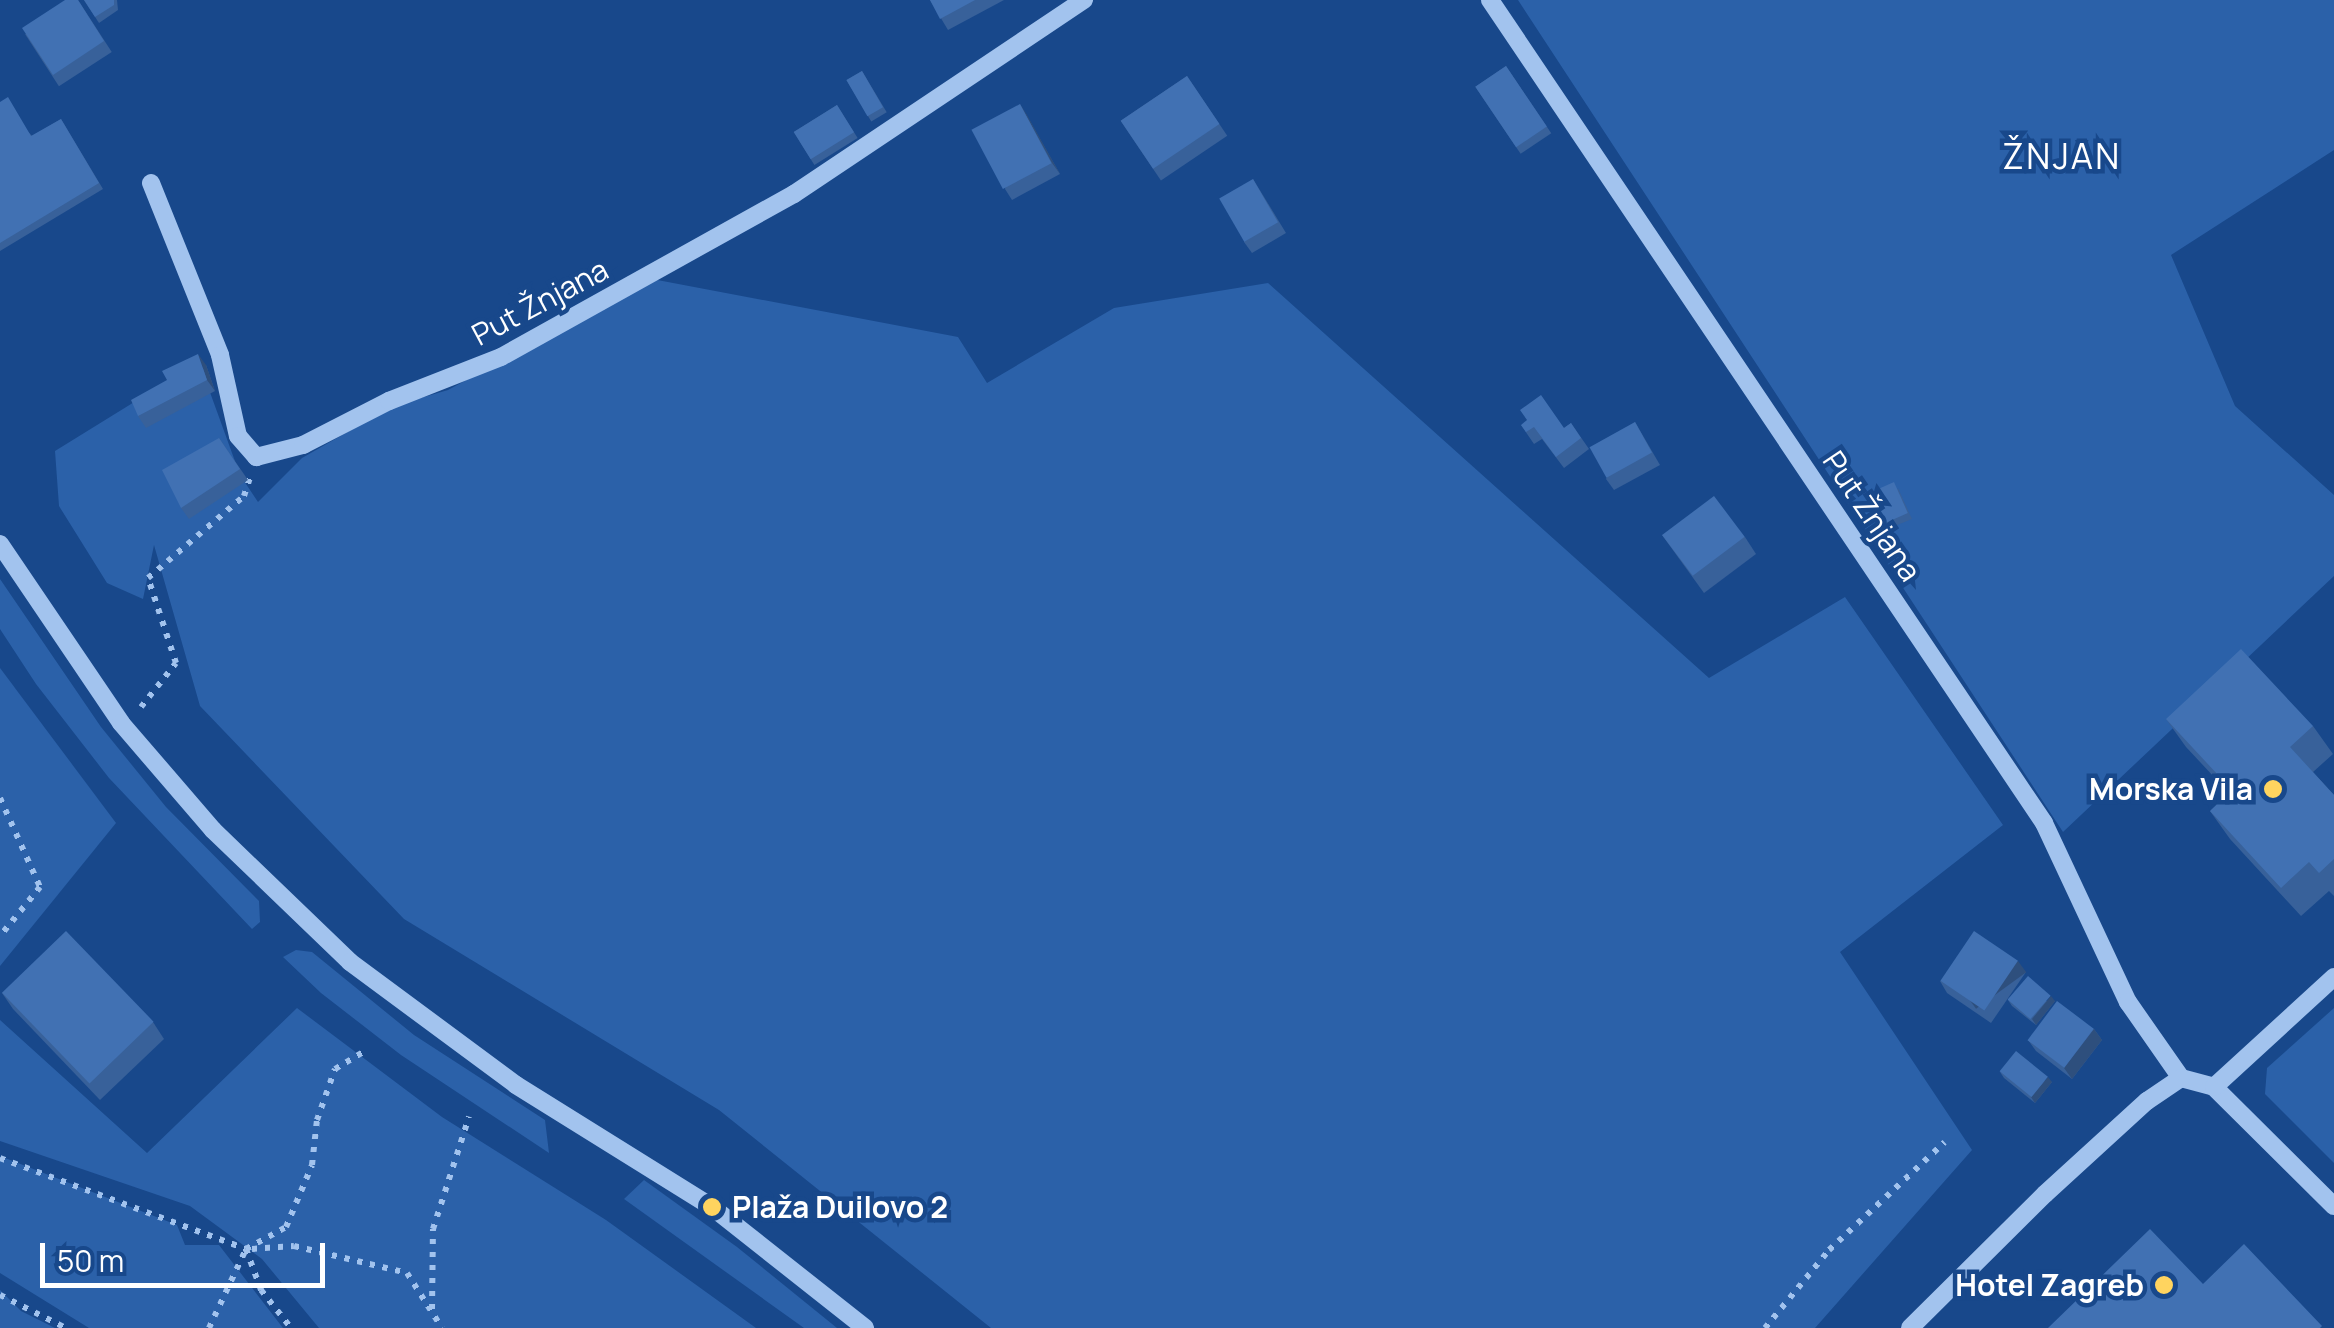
<!DOCTYPE html>
<html>
<head>
<meta charset="utf-8">
<style>
	body { margin:0 }
	#map { position:relative; width:2334px; height:1328px; overflow:hidden; background:#18488b; font-family:Manrope,sans-serif }
	div>[style] { position:absolute }
	.green>* { inset:0; background:#2b61a9 }
	.path>* { height:6px; margin-top:-3px; transform-origin:0; background:repeating-linear-gradient(90deg,#a2c3ee 0 5px,transparent 0 13px) }
	.minor>* { height:18px; margin:-9px; padding:0 9px; transform-origin:9px; border-radius:9px; background:#a2c3ee }
	.wall>* { inset:0; background:#38619a; transform-origin:0 0 }
	.shaded-wall>* { inset:0; background:#2e4f7d; transform-origin:0 0 }
	.building>* { inset:0; background:#4171b3; transform-origin:0 0 }
	.dots>* { width:28px; height:28px; translate:-50% -50%; box-sizing:border-box; border:5px solid #18488b; border-radius:50% }
	span { translate:-50% -50%; white-space:nowrap; text-align:center; line-height:1.15; -webkit-text-stroke:9px #18488b; paint-order:stroke }
	.street-label { font-size:30px; color:#fff }
	.poi-label { font-size:30px; color:#fff; font-weight:700 }
	.right { translate:-100% -50%; text-align:right }
	.left { translate:0 -50%; text-align:left }
	.quarter-label { font-size:35px; color:#fff; letter-spacing:2.5px }
	.scale { position:absolute; left:40px; top:1243px; width:285px; height:45px; box-sizing:border-box; border:5px solid #fff; border-top:0; padding-left:12px; font-size:30px; line-height:35px; white-space:nowrap; color:#fff; -webkit-text-stroke:8px #18488b; paint-order:stroke }
</style>
</head>
<body>
<div id="map">
	<div class="green">
		<div style="clip-path:polygon(1518px 0,2334px 0,2334px 150px,2171px 255px,2235px 406px,2334px 495px,2334px 576px,2063px 832px)"></div>
		<div style="clip-path:polygon(652px 279px,958px 337px,987px 383px,1114px 308px,1268px 283px,1709px 678px,1845px 597px,2003px 825px,1840px 952px,1972px 1150px,1815px 1328px,991px 1328px,719px 1110px,404px 919px,200px 706px,154px 545px,143px 599px,107px 583px,59px 506px,55px 451px,199px 362px,240px 475px,258px 502px,302px 458px,393px 406px,448px 390px)"></div>
		<div style="clip-path:polygon(0 579px,101px 727px,166px 807px,259px 901px,260px 922px,252px 929px,109px 778px,36px 684px,0 629px)"></div>
		<div style="clip-path:polygon(0 668px,116px 823px,0 966px)"></div>
		<div style="clip-path:polygon(296px 950px,312px 952px,414px 1035px,545px 1120px,549px 1153px,401px 1055px,321px 993px,283px 957px)"></div>
		<div style="clip-path:polygon(297px 1008px,442px 1117px,606px 1220px,756px 1328px,319px 1328px,262px 1259px,190px 1206px,0 1141px,0 1020px,147px 1153px)"></div>
		<div style="clip-path:polygon(2334px 1008px,2334px 1163px,2265px 1094px,2267px 1068px)"></div>
		<div style="clip-path:polygon(0 1156px,177px 1225px,185px 1245px,219px 1245px,283px 1328px,89px 1328px,0 1273px)"></div>
		<div style="clip-path:polygon(644px 1180px,737px 1247px,837px 1328px,804px 1328px,624px 1199px)"></div>
		<div style="clip-path:polygon(0 1290px,21px 1311px,55px 1328px,0 1328px)"></div>
	</div>
	<div class="path">
		<div style="left:141px;top:707px;width:56px;rotate:-51.5deg"></div>
		<div style="left:176px;top:663px;width:89px;rotate:-108.2deg"></div>
		<div style="left:148px;top:578px;width:126px;rotate:-40.5deg"></div>
		<div style="left:244px;top:496px;width:19px;rotate:-72deg"></div>
		<div style="left:0;top:798px;width:98px;rotate:65.8deg"></div>
		<div style="left:40px;top:887px;width:63px;rotate:129.2deg"></div>
		<div style="left:0;top:1158px;width:262px;rotate:20.3deg"></div>
		<div style="left:246px;top:1249px;width:44px;rotate:69.9deg"></div>
		<div style="left:261px;top:1290px;width:48px;rotate:51.7deg"></div>
		<div style="left:252px;top:1249px;width:42px;rotate:-4.1deg"></div>
		<div style="left:294px;top:1246px;width:116px;rotate:13.4deg"></div>
		<div style="left:407px;top:1273px;width:65px;rotate:57.5deg"></div>
		<div style="left:0;top:1295px;width:74px;rotate:26.6deg"></div>
		<div style="left:432px;top:1309px;width:80px;rotate:-89.3deg"></div>
		<div style="left:433px;top:1229px;width:118px;rotate:-72.2deg"></div>
		<div style="left:209px;top:1328px;width:87px;rotate:-64.9deg"></div>
		<div style="left:246px;top:1249px;width:46px;rotate:-28.8deg"></div>
		<div style="left:286px;top:1227px;width:67px;rotate:-67.2deg"></div>
		<div style="left:312px;top:1165px;width:45px;rotate:-83.7deg"></div>
		<div style="left:317px;top:1120px;width:54px;rotate:-70.6deg"></div>
		<div style="left:335px;top:1069px;width:37px;rotate:-31deg"></div>
		<div style="left:1765px;top:1328px;width:101px;rotate:-50.6deg"></div>
		<div style="left:1829px;top:1250px;width:158px;rotate:-43deg"></div>
	</div>
	<div class="minor">
		<div style="left:1490px;top:0;width:992px;rotate:56.05deg"></div>
		<div style="left:2044px;top:823px;width:198px;rotate:64.9deg"></div>
		<div style="left:2128px;top:1002px;width:93px;rotate:55.1deg"></div>
		<div style="left:151px;top:183px;width:185px;rotate:68.1deg"></div>
		<div style="left:220px;top:355px;width:83px;rotate:77.5deg"></div>
		<div style="left:238px;top:436px;width:28px;rotate:49deg"></div>
		<div style="left:256px;top:457px;width:49px;rotate:-14.3deg"></div>
		<div style="left:303px;top:445px;width:97px;rotate:-27.1deg"></div>
		<div style="left:389px;top:401px;width:120px;rotate:-21.4deg"></div>
		<div style="left:501px;top:357px;width:335px;rotate:-29.1deg"></div>
		<div style="left:794px;top:194px;width:349px;rotate:-33.8deg"></div>
		<div style="left:0;top:544px;width:216px;rotate:55.9deg"></div>
		<div style="left:121px;top:723px;width:141px;rotate:49.3deg"></div>
		<div style="left:213px;top:830px;width:190px;rotate:43.9deg"></div>
		<div style="left:350px;top:962px;width:207px;rotate:36.5deg"></div>
		<div style="left:516px;top:1085px;width:231px;rotate:31.9deg"></div>
		<div style="left:712px;top:1207px;width:195px;rotate:38.3deg"></div>
		<div style="left:2181px;top:1078px;width:34px;rotate:15deg"></div>
		<div style="left:2214px;top:1087px;width:169px;rotate:44.8deg"></div>
		<div style="left:2214px;top:1087px;width:163px;rotate:-42.5deg"></div>
		<div style="left:1910px;top:1328px;width:190px;rotate:-44.8deg"></div>
		<div style="left:2045px;top:1194px;width:138px;rotate:-42.4deg"></div>
		<div style="left:2147px;top:1101px;width:41px;rotate:-34.1deg"></div>
	</div>
	<div class="wall">
		<div style="left:78px;top:0;width:62px;height:63px;rotate:57deg"></div>
		<div style="clip-path:polygon(84px 0,117px 0,118px 10px,99px 23px)"></div>
		<div style="clip-path:polygon(930px 0,1004px 0,948px 30px)"></div>
		<div style="left:1506px;top:66px;width:81px;height:37px;rotate:56deg"></div>
		<div style="left:862px;top:71px;width:48px;height:18px;rotate:59deg"></div>
		<div style="left:1187px;top:76px;width:72px;height:80px;rotate:56deg"></div>
		<div style="clip-path:polygon(0 102px,32px 136px,61px 119px,103px 189px,0 251px)"></div>
		<div style="clip-path:polygon(1020px 104px,1060px 174px,1012px 200px,1005px 189px)"></div>
		<div style="left:837px;top:105px;width:39px;height:51px;rotate:58deg"></div>
		<div style="clip-path:polygon(1253px 179px,1286px 233px,1252px 253px,1244px 242px)"></div>
		<div style="clip-path:polygon(206px 365px,215px 391px,146px 428px,138px 416px)"></div>
		<div style="clip-path:polygon(1635px 422px,1660px 465px,1614px 490px,1606px 479px)"></div>
		<div style="clip-path:polygon(1571px 423px,1589px 449px,1564px 468px,1542px 439px,1534px 444px,1521px 425px,1564px 428px)"></div>
		<div style="clip-path:polygon(219px 438px,248px 480px,189px 519px,181px 508px)"></div>
		<div style="clip-path:polygon(1898px 488px,1912px 519px,1890px 528px,1886px 523px)"></div>
		<div style="clip-path:polygon(1662px 535px,1745px 537px,1756px 554px,1704px 593px)"></div>
		<div style="clip-path:polygon(2166px 719px,2313px 726px,2333px 754px,2313px 772px,2334px 795px,2334px 896px,2329px 891px,2301px 916px,2230px 839px,2210px 811px,2229px 793px,2186px 747px)"></div>
		<div style="clip-path:polygon(2026px 972px,1991px 1023px,1947px 993px,1940px 981px)"></div>
		<div style="clip-path:polygon(2px 993px,153px 1022px,164px 1039px,100px 1100px,13px 1009px)"></div>
		<div style="clip-path:polygon(2008px 1000px,2055px 1001px,2036px 1025px,2012px 1006px)"></div>
		<div style="clip-path:polygon(2094px 1029px,2102px 1040px,2072px 1079px,2036px 1051px,2028px 1040px)"></div>
		<div style="clip-path:polygon(2000px 1072px,2052px 1082px,2035px 1103px,2004px 1078px)"></div>
	</div>
	<div class="shaded-wall">
		<div style="clip-path:polygon(1020px 104px,1027px 115px,1060px 174px,1052px 163px)"></div>
		<div style="clip-path:polygon(198px 354px,206px 365px,215px 391px,207px 380px)"></div>
		<div style="left:2018px;top:961px;width:14px;height:62px;rotate:54deg"></div>
		<div style="clip-path:polygon(2051px 996px,2055px 1001px,2036px 1025px,2032px 1019px)"></div>
		<div style="clip-path:polygon(2094px 1029px,2102px 1040px,2072px 1079px,2064px 1068px)"></div>
		<div style="clip-path:polygon(2048px 1077px,2052px 1082px,2035px 1103px,2031px 1097px)"></div>
	</div>
	<div class="building">
		<div style="clip-path:polygon(65px 0,78px 0,104px 41px,53px 75px,22px 28px)"></div>
		<div style="clip-path:polygon(84px 0,114px 0,114px 5px,95px 17px)"></div>
		<div style="clip-path:polygon(930px 0,975px 0,940px 19px)"></div>
		<div style="left:1506px;top:66px;width:73px;height:37px;rotate:56deg"></div>
		<div style="left:862px;top:71px;width:42px;height:18px;rotate:60deg"></div>
		<div style="left:1187px;top:76px;width:58px;height:80px;rotate:56deg"></div>
		<div style="clip-path:polygon(8px 97px,31px 136px,61px 119px,99px 183px,0 243px,0 102px)"></div>
		<div style="left:1020px;top:104px;width:67px;height:55px;rotate:62deg"></div>
		<div style="left:837px;top:105px;width:32px;height:51px;rotate:58deg"></div>
		<div style="left:1253px;top:179px;width:50px;height:39px;rotate:60deg"></div>
		<div style="clip-path:polygon(198px 354px,207px 380px,138px 416px,131px 400px,167px 380px,162px 371px)"></div>
		<div style="clip-path:polygon(1541px 395px,1564px 428px,1571px 423px,1581px 438px,1556px 457px,1534px 427px,1526px 432px,1521px 425px,1527px 420px,1520px 410px)"></div>
		<div style="left:1635px;top:422px;width:35px;height:52px;rotate:61deg"></div>
		<div style="clip-path:polygon(219px 438px,240px 469px,181px 508px,162px 470px)"></div>
		<div style="left:1894px;top:482px;width:34px;height:24px;rotate:66deg"></div>
		<div style="left:1714px;top:496px;width:51px;height:65px;rotate:53deg"></div>
		<div style="clip-path:polygon(2241px 649px,2313px 726px,2290px 747px,2334px 795px,2334px 859px,2319px 873px,2309px 862px,2281px 888px,2210px 811px,2232px 790px,2166px 719px)"></div>
		<div style="left:66px;top:931px;width:126px;height:89px;rotate:46deg"></div>
		<div style="left:1974px;top:931px;width:53px;height:60px;rotate:34deg"></div>
		<div style="left:2028px;top:976px;width:30px;height:31px;rotate:41deg"></div>
		<div style="left:2057px;top:1001px;width:46px;height:49px;rotate:37deg"></div>
		<div style="left:2016px;top:1051px;width:41px;height:26px;rotate:39deg"></div>
		<div style="clip-path:polygon(2150px 1229px,2203px 1284px,2244px 1244px,2322px 1326px,2320px 1328px,2048px 1328px)"></div>
	</div>
	<div class="dots">
		<div style="left:2273px;top:789px;background:#ffd45f"></div>
		<div style="left:712px;top:1207px;background:#ffd45f"></div>
		<div style="left:2164px;top:1285px;background:#ffd45f"></div>
	</div>
	<div class="street-label">
		<span style="left:540px;top:302px;rotate:-28deg">Put Žnjana</span>
		<span style="left:1872px;top:516px;rotate:56deg">Put Žnjana</span>
	</div>
	<div class="poi-label">
		<span class="right" style="left:2253px;top:789px">Morska Vila</span>
		<span class="left" style="left:732px;top:1207px">Plaža Duilovo 2</span>
		<span class="right" style="left:2144px;top:1285px">Hotel Zagreb</span>
	</div>
	<div class="quarter-label">
		<span style="left:2062px;top:156px">ŽNJAN</span>
	</div>
	<div class="scale">50 m</div>
</div>
</body>
</html>
